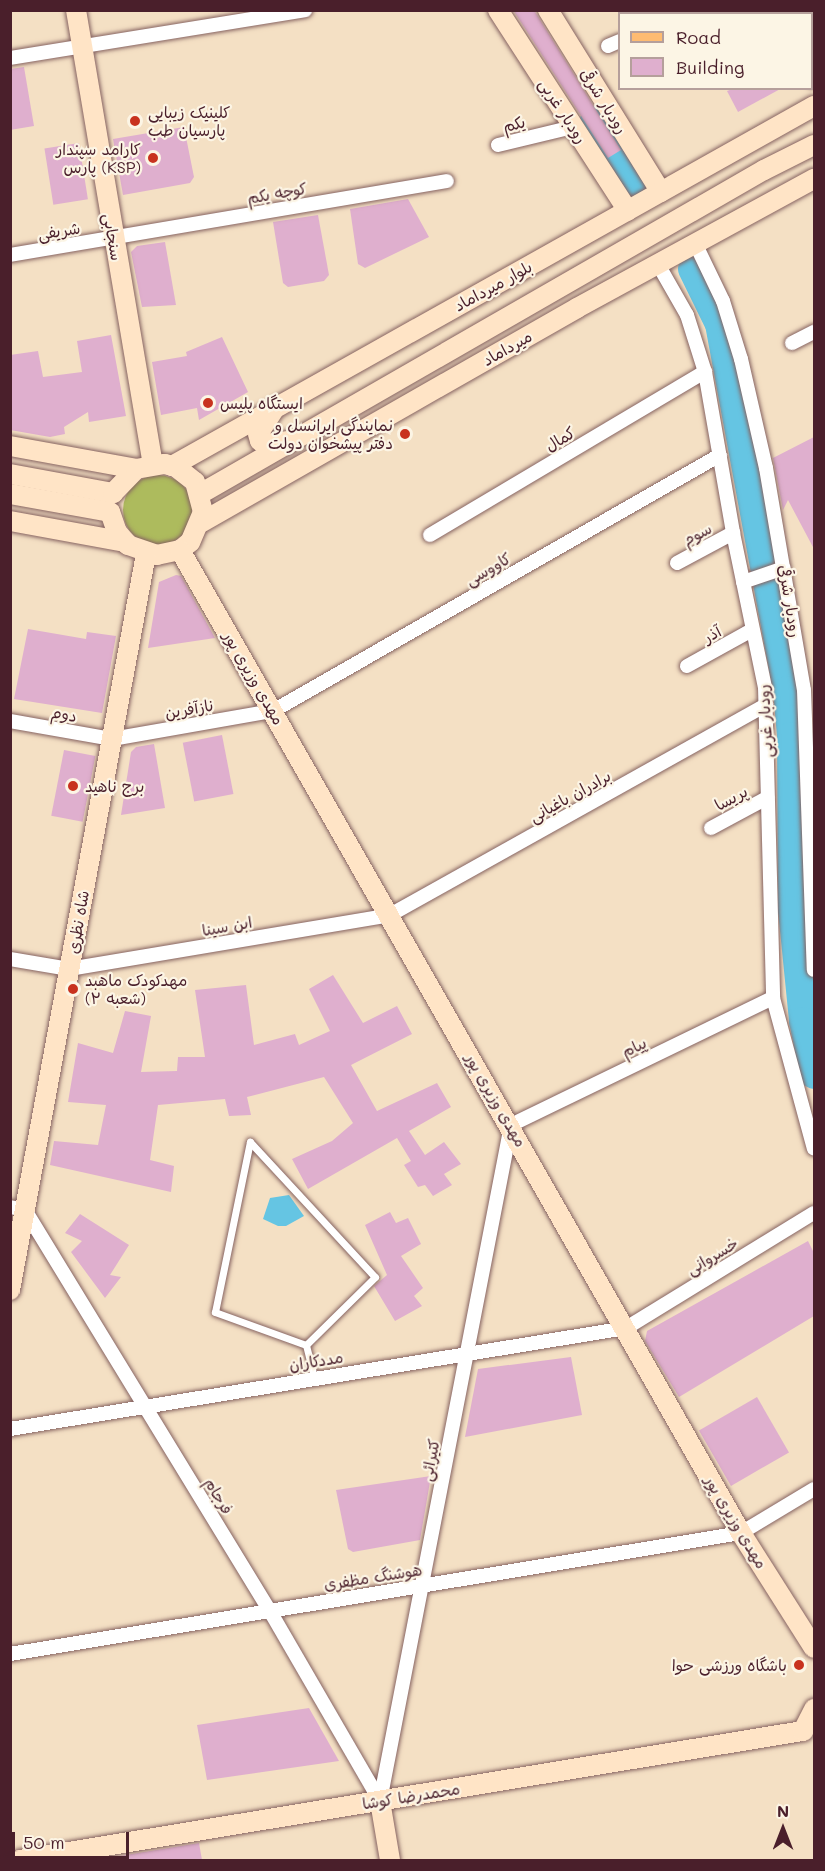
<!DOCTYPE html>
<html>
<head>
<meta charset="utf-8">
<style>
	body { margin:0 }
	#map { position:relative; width:825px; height:1871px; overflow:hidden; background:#f4e0c4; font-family:Mali,"Playpen Sans Arabic",sans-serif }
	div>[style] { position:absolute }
	.green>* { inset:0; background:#adbb5d }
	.round { border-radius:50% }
	.water>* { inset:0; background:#65c5e3 }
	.river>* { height:28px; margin:-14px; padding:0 14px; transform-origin:14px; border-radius:14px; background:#65c5e3 }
	.building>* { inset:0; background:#dfafce; transform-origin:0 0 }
	.roads { filter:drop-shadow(0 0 2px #866361) drop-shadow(0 0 2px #866361) }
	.lane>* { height:7px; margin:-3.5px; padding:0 3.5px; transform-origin:3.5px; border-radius:3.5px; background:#fff }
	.street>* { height:14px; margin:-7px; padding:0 7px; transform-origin:7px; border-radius:7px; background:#fff }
	.secondary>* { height:20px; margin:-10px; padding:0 10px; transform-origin:10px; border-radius:10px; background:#ffe4c6 }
	.primary>* { height:22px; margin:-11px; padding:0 11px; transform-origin:11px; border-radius:11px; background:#febb71 }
	.dots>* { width:16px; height:16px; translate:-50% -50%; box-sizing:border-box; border:3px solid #fcf5e5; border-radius:50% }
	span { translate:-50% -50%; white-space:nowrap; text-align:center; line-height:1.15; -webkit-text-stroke:4.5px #fcf5e5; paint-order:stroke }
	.street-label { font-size:16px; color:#4a1f2b }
	.poi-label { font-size:16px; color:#4a1f2b }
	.left { translate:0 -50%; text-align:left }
	.right { translate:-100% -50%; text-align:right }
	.frame { position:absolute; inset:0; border:12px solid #4a1f2b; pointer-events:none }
	.legend { position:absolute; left:618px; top:12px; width:195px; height:78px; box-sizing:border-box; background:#fcf5e5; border:2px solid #b59f9b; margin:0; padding:8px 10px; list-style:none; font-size:18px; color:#4a1f2b }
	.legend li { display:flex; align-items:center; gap:12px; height:30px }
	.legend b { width:30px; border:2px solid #b59f9b }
	.north { position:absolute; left:753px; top:1799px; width:60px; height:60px; -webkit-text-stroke:4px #fcf5e5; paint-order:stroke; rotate:0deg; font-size:16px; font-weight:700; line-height:24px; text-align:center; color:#4a1f2b }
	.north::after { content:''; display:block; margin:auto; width:21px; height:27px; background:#4a1f2b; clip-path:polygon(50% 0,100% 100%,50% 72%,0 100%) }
	.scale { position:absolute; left:12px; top:1832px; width:117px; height:27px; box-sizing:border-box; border:3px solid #4a1f2b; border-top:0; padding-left:8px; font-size:18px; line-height:21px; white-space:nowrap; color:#4a1f2b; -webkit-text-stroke:4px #fcf5e5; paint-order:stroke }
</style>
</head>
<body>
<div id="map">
	<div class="green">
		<div class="round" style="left:123px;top:475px;width:70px;height:70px"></div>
	</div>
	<div class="water">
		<div style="clip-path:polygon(289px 1195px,304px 1216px,286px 1226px,278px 1226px,263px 1219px,270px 1198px)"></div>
	</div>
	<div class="river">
		<div style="left:594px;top:120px;width:76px;rotate:57.4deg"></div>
		<div style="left:692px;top:269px;width:61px;rotate:63.9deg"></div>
		<div style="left:719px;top:324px;width:372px;rotate:79.5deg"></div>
		<div style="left:787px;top:690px;width:46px;rotate:85deg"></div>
		<div style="left:791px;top:736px;width:174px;rotate:89.7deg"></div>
		<div style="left:792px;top:910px;width:112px;rotate:84.3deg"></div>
		<div style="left:803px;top:1021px;width:55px;rotate:78.5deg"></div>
	</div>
	<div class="building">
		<div style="clip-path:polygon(513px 10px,534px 10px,621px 150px,608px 158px)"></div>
		<div style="clip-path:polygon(24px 67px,34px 126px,10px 130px,10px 69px)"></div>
		<div style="clip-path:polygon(735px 88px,782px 88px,738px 112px,727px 91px)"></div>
		<div style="clip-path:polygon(184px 127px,194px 177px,190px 183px,123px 195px,113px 139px)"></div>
		<div style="left:79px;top:143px;width:57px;height:35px;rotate:81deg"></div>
		<div style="clip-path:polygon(408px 199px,429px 237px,365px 268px,358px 264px,350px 209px)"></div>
		<div style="clip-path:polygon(318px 215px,329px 275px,324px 281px,288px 287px,283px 283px,273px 222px)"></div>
		<div style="clip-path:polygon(165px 242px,176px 305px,142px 307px,131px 252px,137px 246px)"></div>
		<div style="clip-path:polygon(111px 335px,126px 416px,89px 422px,88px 412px,64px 427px,65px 434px,50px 437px,10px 430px,10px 355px,38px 351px,43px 377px,82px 372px,77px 341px)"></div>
		<div style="clip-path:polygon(222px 337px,248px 392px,199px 420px,197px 408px,161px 415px,152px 362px,187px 356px,186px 352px)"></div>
		<div style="clip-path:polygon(814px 437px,814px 549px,788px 500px,783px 510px,773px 458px)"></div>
		<div style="clip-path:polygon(176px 575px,181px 576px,215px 638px,148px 648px,159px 582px)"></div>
		<div style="clip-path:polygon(28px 629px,86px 639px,87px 632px,116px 636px,102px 713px,14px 699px)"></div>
		<div style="left:222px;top:735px;width:60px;height:40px;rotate:79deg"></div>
		<div style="clip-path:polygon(154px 744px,165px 808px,121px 815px,131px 752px,136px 747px)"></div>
		<div style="left:64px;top:750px;width:32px;height:67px;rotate:11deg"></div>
		<div style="clip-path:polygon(333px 975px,363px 1023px,397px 1006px,412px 1034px,351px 1065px,377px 1111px,437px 1083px,451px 1107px,409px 1131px,425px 1155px,444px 1142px,461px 1164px,444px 1174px,452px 1185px,433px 1196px,425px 1185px,418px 1187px,404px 1165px,411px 1161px,397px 1138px,308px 1189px,292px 1159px,332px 1141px,353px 1123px,324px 1077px,247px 1097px,251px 1115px,229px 1116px,225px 1099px,158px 1105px,150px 1160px,174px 1166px,171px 1192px,50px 1165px,54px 1141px,98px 1145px,106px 1105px,68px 1102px,78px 1043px,113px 1053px,125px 1011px,151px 1016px,141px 1072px,177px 1071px,178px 1057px,205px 1057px,195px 990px,246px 985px,254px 1045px,295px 1034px,299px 1045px,330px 1031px,309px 989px)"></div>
		<div style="clip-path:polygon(390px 1212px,396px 1223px,408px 1218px,421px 1244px,401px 1256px,423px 1288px,414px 1296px,422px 1306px,395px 1321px,374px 1286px,387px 1275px,365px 1225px)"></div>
		<div style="clip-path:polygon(80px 1214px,129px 1245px,110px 1275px,121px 1277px,105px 1298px,71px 1252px,82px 1241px,65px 1233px)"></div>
		<div style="clip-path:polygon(808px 1241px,814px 1253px,814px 1316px,679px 1397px,645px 1341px,647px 1331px)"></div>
		<div style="clip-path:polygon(571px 1357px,582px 1415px,465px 1437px,478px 1369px)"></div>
		<div style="left:757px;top:1397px;width:64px;height:67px;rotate:60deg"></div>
		<div style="clip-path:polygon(431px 1476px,420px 1540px,353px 1552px,348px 1549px,336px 1490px)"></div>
		<div style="clip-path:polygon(309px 1708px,339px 1761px,207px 1780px,197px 1725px)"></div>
		<div style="clip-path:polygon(199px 1843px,202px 1860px,113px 1860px,113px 1857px)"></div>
	</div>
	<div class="roads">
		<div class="lane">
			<div style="left:306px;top:1345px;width:97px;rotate:-160.1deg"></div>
			<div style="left:215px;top:1312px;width:174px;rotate:-78.4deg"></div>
			<div style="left:250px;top:1142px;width:184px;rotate:47.2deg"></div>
			<div style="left:375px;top:1277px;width:97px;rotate:135.4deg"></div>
			<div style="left:306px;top:1345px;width:34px;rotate:76deg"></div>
		</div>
		<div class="street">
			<div style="left:677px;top:14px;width:7px;rotate:-34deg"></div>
			<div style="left:608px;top:46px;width:13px;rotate:-23deg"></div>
			<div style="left:10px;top:58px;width:299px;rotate:-9.2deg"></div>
			<div style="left:498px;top:145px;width:77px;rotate:-13.5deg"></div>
			<div style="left:696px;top:245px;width:62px;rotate:64.3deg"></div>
			<div style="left:723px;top:301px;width:61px;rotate:72.8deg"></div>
			<div style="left:741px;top:359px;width:112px;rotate:77.1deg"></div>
			<div style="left:766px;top:468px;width:225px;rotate:80.3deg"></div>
			<div style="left:804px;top:690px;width:280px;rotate:88deg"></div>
			<div style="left:10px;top:255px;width:443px;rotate:-9.6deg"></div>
			<div style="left:659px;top:266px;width:56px;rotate:60.3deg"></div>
			<div style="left:687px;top:315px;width:60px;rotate:72.5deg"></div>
			<div style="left:705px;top:372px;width:163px;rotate:80.1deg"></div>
			<div style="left:733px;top:533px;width:157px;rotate:78.3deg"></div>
			<div style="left:765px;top:687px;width:311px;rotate:88.5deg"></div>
			<div style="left:773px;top:998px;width:156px;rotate:74.8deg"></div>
			<div style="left:792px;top:343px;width:25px;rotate:-27deg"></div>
			<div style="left:430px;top:535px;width:320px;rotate:-30.7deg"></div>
			<div style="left:677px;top:563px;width:64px;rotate:-28.2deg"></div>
			<div style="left:743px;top:582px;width:43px;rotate:-18.9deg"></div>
			<div style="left:687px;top:666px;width:74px;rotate:-29deg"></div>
			<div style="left:10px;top:721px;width:104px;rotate:10deg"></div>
			<div style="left:112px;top:739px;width:163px;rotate:-9.9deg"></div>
			<div style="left:273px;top:711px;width:515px;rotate:-29.8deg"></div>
			<div style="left:711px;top:828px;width:64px;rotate:-28.2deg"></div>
			<div style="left:10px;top:959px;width:60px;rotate:9.6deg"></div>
			<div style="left:69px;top:969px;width:326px;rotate:-9.5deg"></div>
			<div style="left:390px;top:915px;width:431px;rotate:-29.2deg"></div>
			<div style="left:10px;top:1207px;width:15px;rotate:11deg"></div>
			<div style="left:25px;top:1210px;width:470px;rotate:58.6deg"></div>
			<div style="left:270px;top:1611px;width:220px;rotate:59.9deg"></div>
			<div style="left:10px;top:1429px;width:624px;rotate:-9.31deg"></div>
			<div style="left:626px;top:1328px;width:220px;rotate:-31.5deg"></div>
			<div style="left:10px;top:1654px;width:741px;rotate:-9.4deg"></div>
			<div style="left:741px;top:1533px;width:85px;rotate:-31.1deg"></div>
			<div style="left:380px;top:1801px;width:689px;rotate:-79.03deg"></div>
			<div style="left:511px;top:1125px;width:291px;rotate:-25.9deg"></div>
		</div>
		<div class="secondary">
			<div style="left:76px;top:10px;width:460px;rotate:80.4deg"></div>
			<div style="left:498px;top:10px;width:239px;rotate:57.1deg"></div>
			<div style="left:548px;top:10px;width:214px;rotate:58.2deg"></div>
			<div style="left:273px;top:411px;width:27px;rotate:123deg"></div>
			<div style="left:258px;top:434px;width:7px;rotate:74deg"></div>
			<div style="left:260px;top:441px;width:7px;rotate:27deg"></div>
			<div style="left:266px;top:444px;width:21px;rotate:-8deg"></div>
			<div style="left:10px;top:446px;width:128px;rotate:10.3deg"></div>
			<div style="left:172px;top:466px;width:736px;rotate:-29.28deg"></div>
			<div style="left:10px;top:474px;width:105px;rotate:10.5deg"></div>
			<div style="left:113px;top:493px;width:33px;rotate:-46deg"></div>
			<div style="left:136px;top:469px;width:29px;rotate:-10deg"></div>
			<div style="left:165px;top:464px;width:11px;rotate:15deg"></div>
			<div style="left:176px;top:467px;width:24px;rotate:38deg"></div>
			<div style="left:195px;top:482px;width:31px;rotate:75deg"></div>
			<div style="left:203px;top:512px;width:33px;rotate:113deg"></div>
			<div style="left:190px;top:542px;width:13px;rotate:141deg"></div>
			<div style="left:180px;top:550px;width:24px;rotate:168deg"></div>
			<div style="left:157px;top:555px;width:31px;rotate:-161deg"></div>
			<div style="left:128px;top:545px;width:17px;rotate:-130deg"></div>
			<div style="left:117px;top:532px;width:21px;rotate:-109deg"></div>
			<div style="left:110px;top:512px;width:102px;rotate:-169.8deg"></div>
			<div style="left:200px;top:494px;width:650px;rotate:-29.88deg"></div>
			<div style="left:764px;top:170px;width:56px;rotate:-26.6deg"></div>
			<div style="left:10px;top:521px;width:118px;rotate:10.3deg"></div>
			<div style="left:202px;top:522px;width:432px;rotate:-29.7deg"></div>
			<div style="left:577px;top:308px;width:270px;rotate:-28.6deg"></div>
			<div style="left:180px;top:550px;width:1132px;rotate:60.29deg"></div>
			<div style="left:741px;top:1533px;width:136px;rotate:57.6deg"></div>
			<div style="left:10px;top:1290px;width:748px;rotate:-79.53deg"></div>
			<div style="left:380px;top:1801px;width:60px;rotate:80.4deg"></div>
			<div style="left:20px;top:1860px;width:794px;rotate:-9.36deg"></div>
			<div style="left:803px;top:1731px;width:25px;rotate:-63deg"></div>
		</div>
		<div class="primary">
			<div style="left:784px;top:10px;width:4px;rotate:76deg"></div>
			<div style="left:811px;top:10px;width:9px;rotate:72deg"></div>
			<div style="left:812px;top:71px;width:6px;rotate:72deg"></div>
		</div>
	</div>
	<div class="dots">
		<div style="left:135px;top:121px;background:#c8321e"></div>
		<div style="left:153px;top:158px;background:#c8321e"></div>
		<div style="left:208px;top:403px;background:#c8321e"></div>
		<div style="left:405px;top:434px;background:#c8321e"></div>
		<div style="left:73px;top:786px;background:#c8321e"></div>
		<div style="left:73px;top:989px;background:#c8321e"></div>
		<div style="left:799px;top:1665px;background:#c8321e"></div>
	</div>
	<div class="street-label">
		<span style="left:604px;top:101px;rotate:58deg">رودبار شرقی</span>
		<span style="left:563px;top:111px;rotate:57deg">رودبار غربی</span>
		<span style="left:514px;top:124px;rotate:-14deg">یکم</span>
		<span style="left:277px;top:193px;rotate:-10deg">کوچه یکم</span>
		<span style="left:59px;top:231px;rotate:-9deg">شریفی</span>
		<span style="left:113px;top:237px;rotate:80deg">سنجابی</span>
		<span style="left:493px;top:286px;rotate:-29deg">بلوار میرداماد</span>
		<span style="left:507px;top:348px;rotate:-30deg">میرداماد</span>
		<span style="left:560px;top:439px;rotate:-31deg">کمال</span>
		<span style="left:697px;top:534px;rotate:-28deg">سوم</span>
		<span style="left:488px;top:569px;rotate:-30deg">کاووسی</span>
		<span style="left:790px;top:601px;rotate:81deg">رودبار شرقی</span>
		<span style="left:712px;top:634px;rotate:-29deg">آذر</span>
		<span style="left:254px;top:678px;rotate:60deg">مهدی وزیری پور</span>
		<span style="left:189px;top:709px;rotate:-10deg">نازآفرین</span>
		<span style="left:64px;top:714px;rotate:10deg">دوم</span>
		<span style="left:765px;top:721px;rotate:-93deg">رودبار غربی</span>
		<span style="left:570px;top:796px;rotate:-29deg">برادران باغیانی</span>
		<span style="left:731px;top:798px;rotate:-28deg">پریسا</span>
		<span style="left:78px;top:922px;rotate:-80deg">شاه نظری</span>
		<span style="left:227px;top:926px;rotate:-10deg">ابن سینا</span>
		<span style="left:634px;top:1047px;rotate:-26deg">پیام</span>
		<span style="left:496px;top:1100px;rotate:60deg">مهدی وزیری پور</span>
		<span style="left:712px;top:1256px;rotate:-31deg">خسروانی</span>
		<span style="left:316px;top:1361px;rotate:-9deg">مددکاران</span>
		<span style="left:430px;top:1460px;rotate:-79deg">کتیرائی</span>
		<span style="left:219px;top:1496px;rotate:59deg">فرجام</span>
		<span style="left:736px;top:1522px;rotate:59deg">مهدی وزیری پور</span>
		<span style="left:373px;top:1577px;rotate:-9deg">هوشنگ مظفری</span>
		<span style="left:411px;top:1796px;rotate:-9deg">محمدرضا کوشا</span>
	</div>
	<div class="poi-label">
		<span class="left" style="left:148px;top:121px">کلینیک زیبایی<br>پارسیان طب</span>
		<span class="right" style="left:141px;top:158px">کارامد سپندار<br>پارس (KSP)</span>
		<span class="left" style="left:220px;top:403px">ایستگاه پلیس</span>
		<span class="right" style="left:393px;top:434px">نمایندگی ایرانسل و<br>دفتر پیشخوان دولت</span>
		<span class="left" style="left:85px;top:786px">برج ناهید</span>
		<span class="left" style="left:85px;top:989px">مهدکودک ماهبد<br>(شعبه ۲)</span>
		<span class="right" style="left:787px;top:1665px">باشگاه ورزشی حوا</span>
	</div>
	<div class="frame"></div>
	<ul class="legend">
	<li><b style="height:8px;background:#febb71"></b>Road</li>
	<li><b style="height:16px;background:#dfafce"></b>Building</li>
	</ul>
	<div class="north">N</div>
	<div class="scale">50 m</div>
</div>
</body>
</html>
